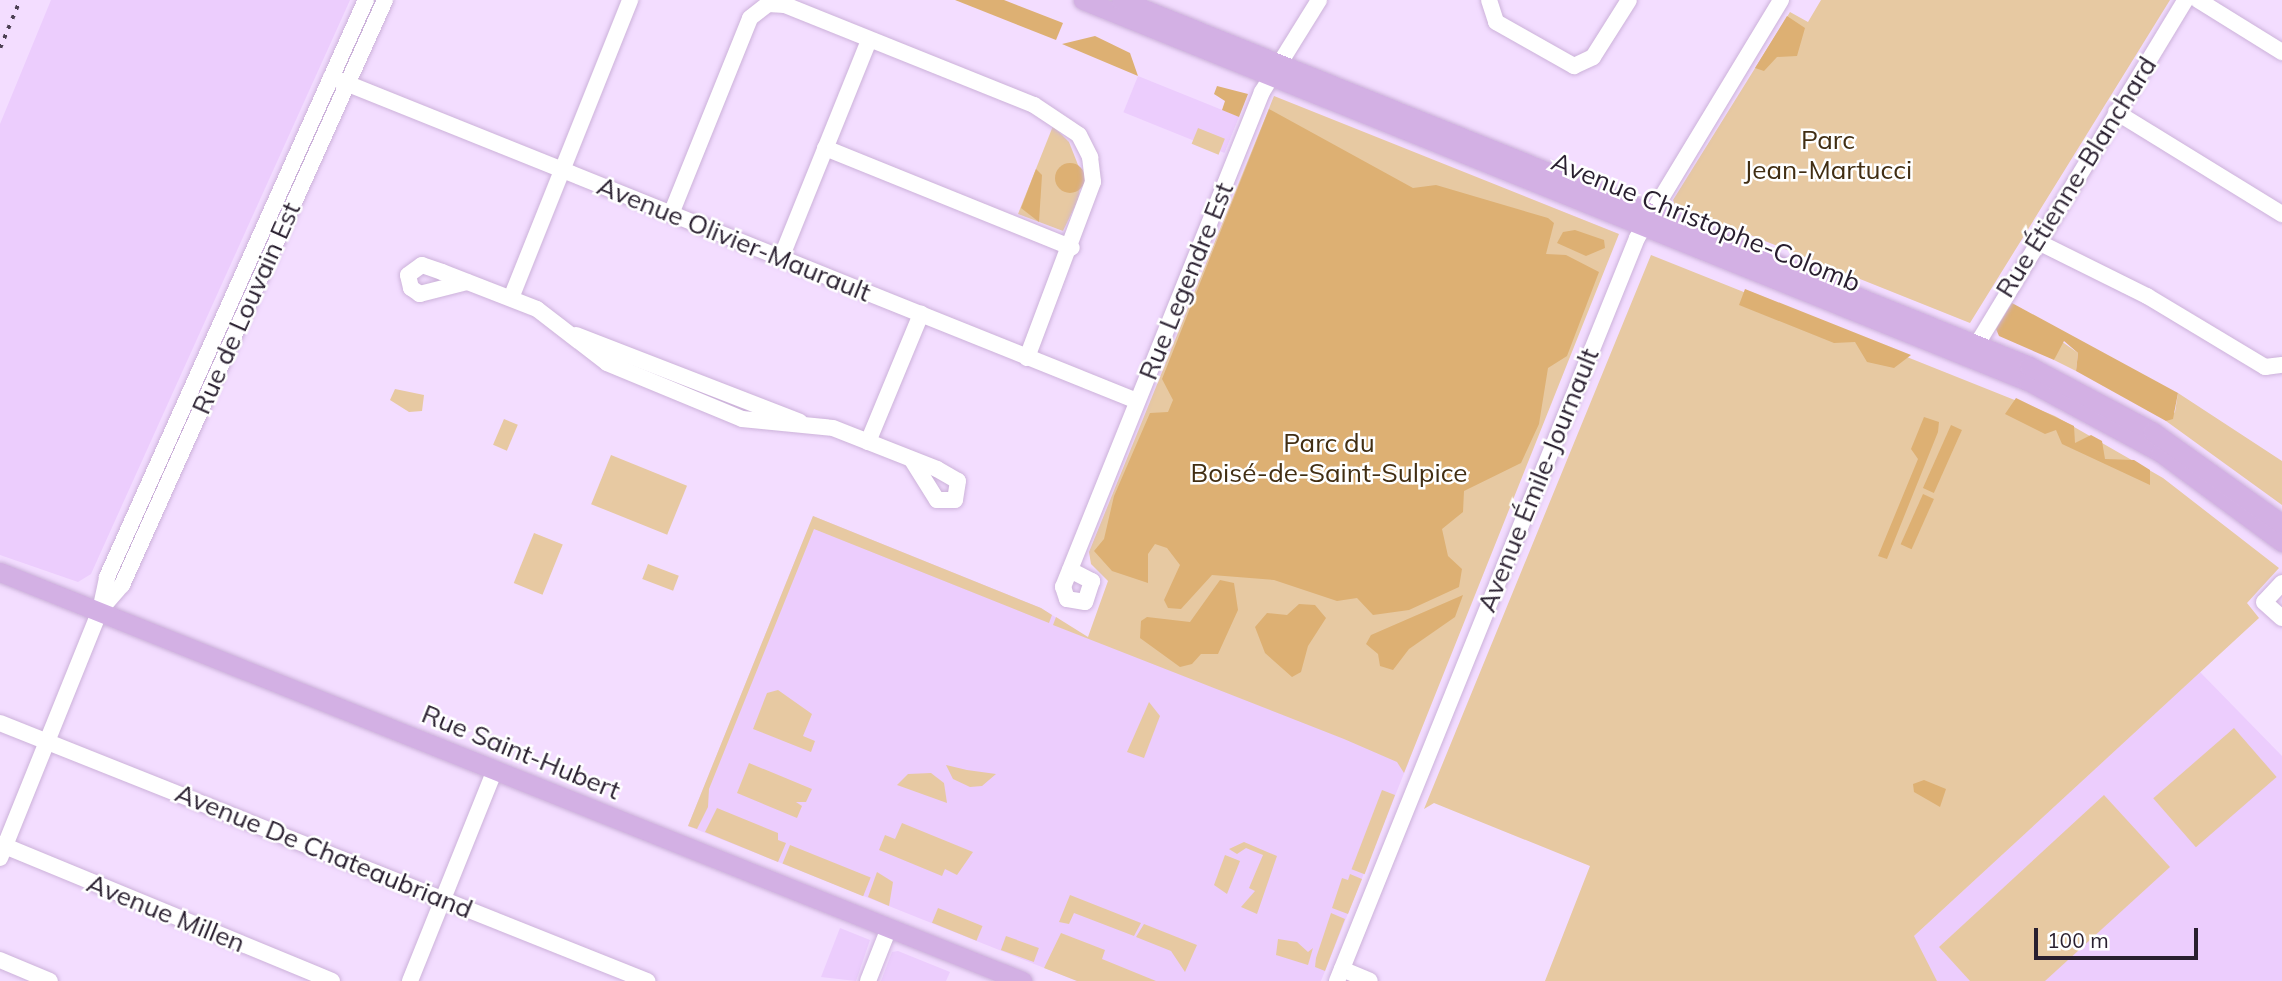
<!DOCTYPE html>
<html>
<head>
<meta charset="utf-8">
<style>
	body { margin:0 }
	#map { position:relative; width:2282px; height:981px; overflow:hidden; background:#f3ddff; font-family:Mulish,sans-serif }
	div>[style] { position:absolute }
	.built>* { inset:0; background:#eccdfd; transform-origin:0 0 }
	.green>* { inset:0; background:#e7c9a2; transform-origin:0 0 }
	.forest>* { inset:0; background:#ddb073; transform-origin:0 0 }
	.round { border-radius:50% }
	.roads { filter:drop-shadow(0 0 2px #ccb2da) drop-shadow(0 0 2px #ccb2da) }
	.minor>* { height:16px; margin:-8px; padding:0 8px; transform-origin:8px; border-radius:8px; background:#fff }
	.major>* { height:19px; margin:-9.5px; padding:0 9.5px; transform-origin:9.5px; border-radius:9.5px; background:#d3b0e4 }
	.rail>* { height:3.5px; margin-top:-1.75px; transform-origin:0; background:repeating-linear-gradient(90deg,#4c4053 0 3.5px,transparent 0 10.5px) }
	span { translate:-50% -50%; white-space:nowrap; text-align:center; line-height:1.15; -webkit-text-stroke:5px #fff; paint-order:stroke }
	.park-label { font-size:26px; color:#412e13 }
	.street-label { font-size:26px; color:#291f2f }
	.scale { position:absolute; left:2034px; top:928px; width:164px; height:32px; box-sizing:border-box; border:4px solid #291f2f; border-top:0; padding-left:9px; font-size:21px; line-height:24px; white-space:nowrap; color:#291f2f; -webkit-text-stroke:5px #fff; paint-order:stroke }
</style>
</head>
<body>
<div id="map">
	<div class="built">
		<div style="clip-path:polygon(51px 0,350px 0,91px 574px,78px 582px,0 555px,0 124px)"></div>
		<div style="left:1138px;top:76px;width:109px;height:39px;rotate:22deg"></div>
		<div style="clip-path:polygon(813px 516px,1041px 608px,1087px 637px,1409px 761px,1321px 981px,1077px 981px,688px 826px)"></div>
		<div style="clip-path:polygon(2200px 672px,2282px 756px,2282px 981px,1937px 981px,1913px 937px)"></div>
		<div style="clip-path:polygon(840px 928px,870px 940px,856px 981px,821px 977px)"></div>
		<div style="clip-path:polygon(898px 951px,950px 972px,946px 981px,881px 981px,892px 952px)"></div>
	</div>
	<div class="green">
		<div style="clip-path:polygon(1821px 0,2170px 0,1970px 323px,1675px 205px,1673px 200px,1790px 12px,1808px 22px)"></div>
		<div style="clip-path:polygon(1274px 96px,1619px 234px,1404px 773px,1397px 762px,1344px 739px,1053px 625px,1056px 617px,1088px 637px,1108px 581px,1091px 564px,1089px 552px)"></div>
		<div style="clip-path:polygon(1053px 126px,1069px 142px,1082px 175px,1078px 200px,1063px 231px,1018px 214px)"></div>
		<div style="left:1198px;top:128px;width:29px;height:17px;rotate:22deg"></div>
		<div style="clip-path:polygon(1651px 255px,2055px 416px,2163px 478px,2279px 568px,2247px 603px,2259px 618px,1914px 936px,1937px 981px,1545px 981px,1590px 866px,1434px 803px,1424px 809px)"></div>
		<div style="clip-path:polygon(2061px 341px,2078px 353px,2076px 371px,2054px 360px)"></div>
		<div style="clip-path:polygon(395px 389px,424px 395px,422px 411px,409px 412px,390px 400px)"></div>
		<div style="clip-path:polygon(2178px 393px,2282px 461px,2282px 505px,2166px 421px,2175px 412px)"></div>
		<div style="left:504px;top:419px;width:15px;height:28px;rotate:23deg"></div>
		<div style="left:611px;top:455px;width:82px;height:53px;rotate:22deg"></div>
		<div style="clip-path:polygon(813px 516px,1041px 608px,1052px 615px,1049px 623px,814px 529px,709px 789px,708px 807px,697px 829px,688px 826px)"></div>
		<div style="left:534px;top:533px;width:31px;height:54px;rotate:22deg"></div>
		<div style="left:648px;top:564px;width:33px;height:16px;rotate:21deg"></div>
		<div style="clip-path:polygon(778px 690px,812px 714px,803px 736px,815px 741px,811px 752px,753px 729px,767px 693px)"></div>
		<div style="clip-path:polygon(1149px 702px,1160px 716px,1144px 758px,1127px 752px)"></div>
		<div style="left:2234px;top:728px;width:65px;height:107px;rotate:49deg"></div>
		<div style="clip-path:polygon(749px 763px,812px 789px,806px 802px,796px 802px,802px 806px,797px 818px,737px 793px)"></div>
		<div style="clip-path:polygon(946px 765px,967px 770px,996px 774px,982px 786px,970px 787px,953px 779px)"></div>
		<div style="clip-path:polygon(931px 773px,944px 783px,947px 803px,897px 785px,908px 774px)"></div>
		<div style="left:1382px;top:790px;width:14px;height:85px;rotate:21deg"></div>
		<div style="clip-path:polygon(2104px 795px,2170px 867px,2045px 981px,1970px 981px,1939px 947px)"></div>
		<div style="clip-path:polygon(717px 808px,778px 833px,778px 840px,786px 843px,778px 862px,705px 832px)"></div>
		<div style="clip-path:polygon(902px 823px,973px 852px,957px 875px,945px 869px,942px 876px,879px 850px,885px 835px,895px 839px)"></div>
		<div style="clip-path:polygon(1244px 842px,1277px 856px,1257px 914px,1241px 907px,1255px 891px,1249px 888px,1263px 855px,1246px 848px,1237px 854px,1229px 849px)"></div>
		<div style="left:790px;top:845px;width:87px;height:20px;rotate:22deg"></div>
		<div style="clip-path:polygon(1225px 855px,1240px 861px,1227px 894px,1214px 885px)"></div>
		<div style="clip-path:polygon(877px 872px,893px 882px,889px 906px,868px 897px)"></div>
		<div style="clip-path:polygon(1350px 874px,1362px 879px,1348px 914px,1332px 908px,1342px 878px,1348px 880px)"></div>
		<div style="clip-path:polygon(1070px 895px,1141px 923px,1134px 936px,1074px 913px,1069px 924px,1059px 922px)"></div>
		<div style="left:938px;top:908px;width:48px;height:16px;rotate:22deg"></div>
		<div style="clip-path:polygon(1331px 913px,1345px 919px,1325px 971px,1315px 967px,1316px 958px)"></div>
		<div style="clip-path:polygon(1144px 924px,1197px 945px,1185px 972px,1171px 951px,1136px 937px)"></div>
		<div style="clip-path:polygon(1061px 933px,1105px 950px,1102px 959px,1156px 981px,1077px 981px,1044px 968px)"></div>
		<div style="left:1006px;top:936px;width:35px;height:15px;rotate:20deg"></div>
		<div style="clip-path:polygon(1278px 939px,1297px 942px,1308px 952px,1313px 948px,1308px 965px,1276px 955px)"></div>
	</div>
	<div class="forest">
		<div style="clip-path:polygon(955px 0,1004px 0,1063px 23px,1056px 40px)"></div>
		<div style="clip-path:polygon(1787px 16px,1805px 28px,1797px 56px,1777px 57px,1764px 71px,1755px 68px)"></div>
		<div style="clip-path:polygon(1095px 36px,1130px 53px,1138px 76px,1062px 44px)"></div>
		<div style="clip-path:polygon(1217px 86px,1248px 94px,1239px 117px,1222px 110px,1225px 101px,1214px 94px)"></div>
		<div style="clip-path:polygon(1269px 109px,1413px 188px,1436px 185px,1548px 218px,1554px 223px,1546px 254px,1566px 255px,1599px 272px,1567px 356px,1548px 368px,1539px 424px,1521px 463px,1464px 491px,1463px 512px,1442px 529px,1448px 556px,1462px 569px,1459px 587px,1409px 610px,1373px 615px,1357px 598px,1337px 601px,1274px 580px,1212px 575px,1181px 609px,1168px 608px,1164px 600px,1180px 565px,1167px 548px,1155px 544px,1148px 554px,1148px 583px,1112px 571px,1094px 551px,1104px 539px,1114px 496px,1150px 413px,1168px 412px,1173px 400px,1162px 379px)"></div>
		<div class="round" style="left:1055px;top:163px;width:30px;height:30px"></div>
		<div style="clip-path:polygon(1036px 169px,1042px 175px,1039px 222px,1021px 208px)"></div>
		<div style="clip-path:polygon(1575px 230px,1604px 240px,1605px 248px,1586px 256px,1557px 243px,1563px 232px)"></div>
		<div style="clip-path:polygon(1745px 289px,1911px 355px,1894px 368px,1867px 362px,1855px 342px,1834px 343px,1739px 305px)"></div>
		<div style="clip-path:polygon(2012px 303px,2178px 393px,2173px 419px,2166px 421px,2076px 371px,2078px 353px,2064px 341px,2054px 360px,1999px 336px,1996px 329px)"></div>
		<div style="clip-path:polygon(2016px 398px,2074px 426px,2075px 443px,2091px 435px,2102px 441px,2105px 459px,2134px 460px,2150px 470px,2150px 485px,2062px 444px,2056px 430px,2045px 434px,2005px 414px)"></div>
		<div style="clip-path:polygon(1924px 417px,1939px 422px,1938px 432px,1887px 559px,1878px 556px,1918px 459px,1911px 449px)"></div>
		<div style="left:1951px;top:425px;width:12px;height:69px;rotate:24deg"></div>
		<div style="left:1923px;top:494px;width:12px;height:55px;rotate:24deg"></div>
		<div style="clip-path:polygon(1220px 580px,1234px 583px,1238px 610px,1218px 654px,1201px 654px,1192px 664px,1180px 667px,1140px 638px,1141px 621px,1147px 617px,1190px 622px)"></div>
		<div style="clip-path:polygon(1463px 595px,1455px 617px,1409px 649px,1393px 670px,1380px 666px,1378px 654px,1366px 644px,1371px 635px)"></div>
		<div style="clip-path:polygon(1299px 604px,1315px 605px,1326px 618px,1308px 646px,1301px 672px,1292px 677px,1265px 653px,1255px 627px,1267px 613px,1287px 615px)"></div>
		<div style="clip-path:polygon(1924px 780px,1946px 789px,1940px 807px,1914px 792px,1913px 784px)"></div>
	</div>
	<div class="roads">
		<div class="minor">
			<div style="left:1489px;top:0;width:23px;rotate:72deg"></div>
			<div style="left:1496px;top:22px;width:90px;rotate:29.4deg"></div>
			<div style="left:1574px;top:66px;width:21px;rotate:-25deg"></div>
			<div style="left:1593px;top:57px;width:67px;rotate:-57.7deg"></div>
			<div style="left:2198px;top:0;width:99px;rotate:31.8deg"></div>
			<div style="left:331px;top:77px;width:869px;rotate:21.9deg"></div>
			<div style="left:2116px;top:112px;width:195px;rotate:31.6deg"></div>
			<div style="left:825px;top:148px;width:266px;rotate:22deg"></div>
			<div style="left:671px;top:214px;width:211px;rotate:-68deg"></div>
			<div style="left:750px;top:18px;width:23px;rotate:-38deg"></div>
			<div style="left:768px;top:4px;width:17px;rotate:3deg"></div>
			<div style="left:785px;top:5px;width:268px;rotate:21.9deg"></div>
			<div style="left:1034px;top:105px;width:54px;rotate:33.7deg"></div>
			<div style="left:1079px;top:135px;width:25px;rotate:63deg"></div>
			<div style="left:1090px;top:157px;width:25px;rotate:83deg"></div>
			<div style="left:1093px;top:182px;width:188px;rotate:110.6deg"></div>
			<div style="left:2036px;top:241px;width:124px;rotate:26.4deg"></div>
			<div style="left:2147px;top:296px;width:138px;rotate:31deg"></div>
			<div style="left:2265px;top:367px;width:17px;rotate:-7deg"></div>
			<div style="left:781px;top:258px;width:235px;rotate:-68deg"></div>
			<div style="left:467px;top:282px;width:49px;rotate:165.7deg"></div>
			<div style="left:420px;top:294px;width:11px;rotate:-146deg"></div>
			<div style="left:411px;top:288px;width:13px;rotate:-103deg"></div>
			<div style="left:408px;top:275px;width:17px;rotate:-36deg"></div>
			<div style="left:422px;top:265px;width:21px;rotate:19deg"></div>
			<div style="left:442px;top:272px;width:102px;rotate:21.3deg"></div>
			<div style="left:537px;top:309px;width:88px;rotate:37.6deg"></div>
			<div style="left:607px;top:363px;width:146px;rotate:22.5deg"></div>
			<div style="left:742px;top:419px;width:91px;rotate:5.6deg"></div>
			<div style="left:833px;top:428px;width:112px;rotate:21.5deg"></div>
			<div style="left:937px;top:469px;width:24px;rotate:30deg"></div>
			<div style="left:958px;top:481px;width:19px;rotate:99deg"></div>
			<div style="left:955px;top:500px;width:18px;rotate:180deg"></div>
			<div style="left:937px;top:500px;width:47px;rotate:-122deg"></div>
			<div style="left:511px;top:298px;width:321px;rotate:-68.2deg"></div>
			<div style="left:576px;top:335px;width:240px;rotate:21.2deg"></div>
			<div style="left:1971px;top:354px;width:414px;rotate:-58.8deg"></div>
			<div style="left:868px;top:442px;width:139px;rotate:-67.5deg"></div>
			<div style="left:1070px;top:570px;width:25px;rotate:27deg"></div>
			<div style="left:1092px;top:581px;width:22px;rotate:108deg"></div>
			<div style="left:1085px;top:602px;width:18px;rotate:-171deg"></div>
			<div style="left:1067px;top:599px;width:13px;rotate:-108deg"></div>
			<div style="left:1063px;top:587px;width:534px;rotate:-68.1deg"></div>
			<div style="left:1262px;top:92px;width:108px;rotate:-58.2deg"></div>
			<div style="left:2282px;top:583px;width:26px;rotate:133deg"></div>
			<div style="left:2264px;top:602px;width:24px;rotate:42deg"></div>
			<div style="left:101px;top:609px;width:32px;rotate:-49deg"></div>
			<div style="left:122px;top:585px;width:641px;rotate:-65.79deg"></div>
			<div style="left:0;top:723px;width:697px;rotate:21.74deg"></div>
			<div style="left:0;top:844px;width:359px;rotate:22.4deg"></div>
			<div style="left:0;top:858px;width:266px;rotate:-68deg"></div>
			<div style="left:100px;top:611px;width:35px;rotate:-78deg"></div>
			<div style="left:107px;top:577px;width:632px;rotate:-65.83deg"></div>
			<div style="left:0;top:960px;width:54px;rotate:22.8deg"></div>
			<div style="left:1342px;top:969px;width:30px;rotate:23deg"></div>
			<div style="left:410px;top:981px;width:227px;rotate:-68.1deg"></div>
			<div style="left:868px;top:981px;width:57px;rotate:-68.4deg"></div>
			<div style="left:1337px;top:981px;width:801px;rotate:-68.01deg"></div>
			<div style="left:1637px;top:238px;width:278px;rotate:-58.8deg"></div>
		</div>
		<div class="major">
			<div style="left:1083px;top:0;width:1019px;rotate:21.96deg"></div>
			<div style="left:2028px;top:381px;width:150px;rotate:28.3deg"></div>
			<div style="left:2160px;top:452px;width:152px;rotate:36.4deg"></div>
			<div style="left:1121px;top:0;width:979px;rotate:21.95deg"></div>
			<div style="left:2029px;top:366px;width:140px;rotate:28deg"></div>
			<div style="left:2153px;top:432px;width:158px;rotate:35.5deg"></div>
			<div style="left:0;top:572px;width:1101px;rotate:21.81deg"></div>
		</div>
	</div>
	<div class="rail">
		<div style="left:0;top:48px;width:52px;rotate:-67.4deg"></div>
	</div>
	<div class="park-label">
		<span style="left:1828px;top:155px">Parc<br>Jean-Martucci</span>
		<span style="left:1329px;top:458px">Parc du<br>Boisé-de-Saint-Sulpice</span>
	</div>
	<div class="street-label">
		<span style="left:2076px;top:177px;rotate:-58deg">Rue Étienne-Blanchard</span>
		<span style="left:1706px;top:222px;rotate:22deg">Avenue Christophe-Colomb</span>
		<span style="left:734px;top:239px;rotate:22deg">Avenue Olivier-Maurault</span>
		<span style="left:1186px;top:281px;rotate:-68deg">Rue Legendre Est</span>
		<span style="left:246px;top:308px;rotate:-66deg">Rue de Louvain Est</span>
		<span style="left:1538px;top:480px;rotate:-68deg">Avenue Émile-Journault</span>
		<span style="left:521px;top:752px;rotate:22deg">Rue Saint-Hubert</span>
		<span style="left:324px;top:851px;rotate:22deg">Avenue De Chateaubriand</span>
		<span style="left:166px;top:913px;rotate:22deg">Avenue Millen</span>
	</div>
	<div class="scale">100 m</div>
</div>
</body>
</html>
